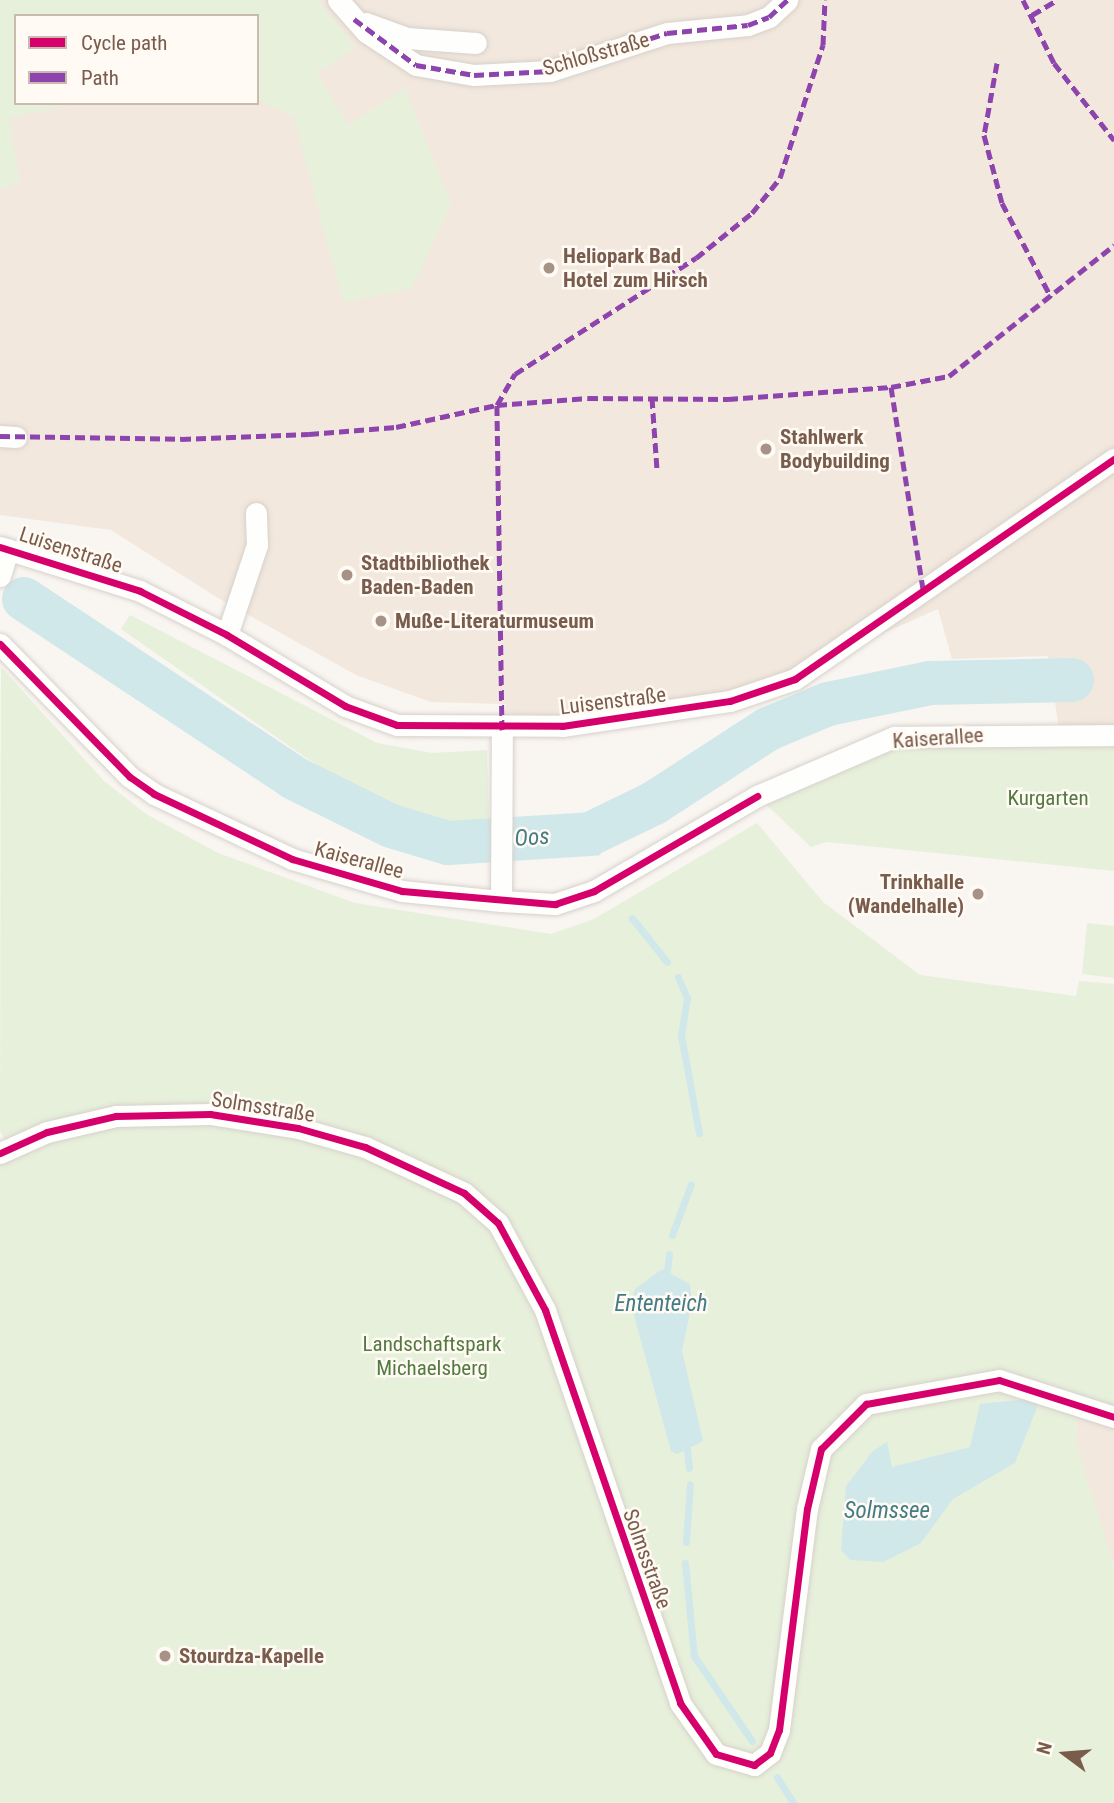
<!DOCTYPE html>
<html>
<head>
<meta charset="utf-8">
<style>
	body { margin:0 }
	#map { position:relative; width:1114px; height:1803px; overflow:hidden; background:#f9f5f0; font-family:"Roboto Condensed",sans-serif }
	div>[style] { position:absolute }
	.residential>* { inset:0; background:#f2e8de }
	.green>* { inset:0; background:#e7f0db }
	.water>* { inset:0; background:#d0e8ea }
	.stream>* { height:7px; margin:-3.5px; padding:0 3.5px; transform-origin:3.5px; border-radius:3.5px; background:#d0e8ea }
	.river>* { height:44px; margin:-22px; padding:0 22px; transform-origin:22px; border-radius:22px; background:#d0e8ea }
	.roads { filter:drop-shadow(0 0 2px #d7d1cb) drop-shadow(0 0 2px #d7d1cb) }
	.street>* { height:21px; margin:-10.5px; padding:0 10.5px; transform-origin:10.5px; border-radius:10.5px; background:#fefefd }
	.quiet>* { height:5px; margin-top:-2.5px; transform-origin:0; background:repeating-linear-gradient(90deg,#8e44ad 0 10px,transparent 0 15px) }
	.cycleway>* { height:7px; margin:-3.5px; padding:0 3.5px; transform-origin:3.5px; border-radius:3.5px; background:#d6006c }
	.dots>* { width:19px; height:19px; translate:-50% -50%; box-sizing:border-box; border:4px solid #fffaf3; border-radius:50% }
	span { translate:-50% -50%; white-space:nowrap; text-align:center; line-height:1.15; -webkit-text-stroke:5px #fffaf3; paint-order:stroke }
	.street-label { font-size:21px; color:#7a5c4d }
	.poi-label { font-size:21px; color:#7a5c4d; font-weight:700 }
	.left { translate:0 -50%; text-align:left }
	.right { translate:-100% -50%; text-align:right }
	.park-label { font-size:21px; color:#537a41 }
	.water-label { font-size:23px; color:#437c86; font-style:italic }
	.legend { position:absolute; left:14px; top:14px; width:245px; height:91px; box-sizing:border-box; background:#fffaf3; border:2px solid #cabbb1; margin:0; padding:9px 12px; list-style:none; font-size:21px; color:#7a5c4d }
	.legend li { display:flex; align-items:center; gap:14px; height:35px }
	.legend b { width:35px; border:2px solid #cabbb1 }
	.north { position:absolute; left:1030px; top:1719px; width:70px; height:70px; -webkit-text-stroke:5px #fffaf3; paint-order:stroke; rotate:286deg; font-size:19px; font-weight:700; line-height:28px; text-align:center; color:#7a5c4d }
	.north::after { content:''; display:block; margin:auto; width:24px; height:32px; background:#7a5c4d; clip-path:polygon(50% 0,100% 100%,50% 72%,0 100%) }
</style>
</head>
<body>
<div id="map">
	<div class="residential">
		<div style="clip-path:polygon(evenodd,0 0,1114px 0,1114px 734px,1060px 735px,1048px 656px,952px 659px,938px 609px,730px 701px,502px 730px,506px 704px,431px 702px,356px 675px,218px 598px,111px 530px,0 515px,0 0,16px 16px,257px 16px,257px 103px,16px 103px,16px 16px)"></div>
		<div style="clip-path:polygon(1079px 1401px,1114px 1417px,1114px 1564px,1084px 1484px,1075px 1440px)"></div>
	</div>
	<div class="green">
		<div style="clip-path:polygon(0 0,318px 0,356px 47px,317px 73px,348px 125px,405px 88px,451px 203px,412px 288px,343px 303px,294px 117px,257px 99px,257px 16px,16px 16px,16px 103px,74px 103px,9px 119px,20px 182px,0 189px)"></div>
		<div style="clip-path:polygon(130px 615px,377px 743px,432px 753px,487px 750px,489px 820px,441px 824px,351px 789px,121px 629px)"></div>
		<div style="clip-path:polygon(1px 667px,104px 781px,146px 814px,218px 853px,355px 903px,551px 934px,594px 919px,757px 823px,823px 902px,920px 975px,1076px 996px,1079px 981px,1114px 984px,1114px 1417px,1079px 1401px,1075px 1440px,1114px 1566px,1114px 1803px,0 1803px,0 1159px,12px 1151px,0 1131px)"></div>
		<div style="clip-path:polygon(1114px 734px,1114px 871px,827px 842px,811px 847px,757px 796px,894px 737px)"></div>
		<div style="clip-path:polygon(1087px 923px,1114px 926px,1114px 978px,1082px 974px)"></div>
	</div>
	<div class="water">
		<div style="clip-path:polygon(662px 1269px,690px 1284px,692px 1302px,682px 1351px,703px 1441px,677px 1454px,671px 1451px,631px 1304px,635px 1289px)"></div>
		<div style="clip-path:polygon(1029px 1399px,1038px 1405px,1015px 1463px,953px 1499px,921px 1543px,883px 1562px,850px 1560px,841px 1550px,846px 1486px,873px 1451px,887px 1442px,892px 1467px,970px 1447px,980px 1404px)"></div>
	</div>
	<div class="stream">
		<div style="left:590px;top:834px;width:19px;rotate:69deg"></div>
		<div style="left:632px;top:918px;width:56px;rotate:51.5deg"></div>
		<div style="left:678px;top:977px;width:23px;rotate:67deg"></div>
		<div style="left:687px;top:998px;width:37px;rotate:99deg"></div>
		<div style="left:681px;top:1035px;width:100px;rotate:79.6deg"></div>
		<div style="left:672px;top:1235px;width:54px;rotate:-69.6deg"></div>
		<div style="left:667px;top:1271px;width:17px;rotate:-83deg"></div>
		<div style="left:687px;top:1449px;width:19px;rotate:84deg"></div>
		<div style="left:686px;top:1542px;width:58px;rotate:-86.1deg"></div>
		<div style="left:685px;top:1563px;width:93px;rotate:84.5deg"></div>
		<div style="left:694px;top:1656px;width:103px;rotate:55.7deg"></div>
		<div style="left:777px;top:1777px;width:31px;rotate:58deg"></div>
	</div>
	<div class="river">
		<div style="left:24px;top:599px;width:324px;rotate:33.5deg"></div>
		<div style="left:294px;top:778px;width:108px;rotate:26.3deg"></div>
		<div style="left:391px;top:826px;width:59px;rotate:16.6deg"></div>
		<div style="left:448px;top:843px;width:142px;rotate:-3.6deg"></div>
		<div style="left:590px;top:834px;width:71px;rotate:-25.8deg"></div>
		<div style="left:654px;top:803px;width:136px;rotate:-33deg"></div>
		<div style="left:768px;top:729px;width:65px;rotate:-22.6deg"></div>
		<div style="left:828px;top:704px;width:104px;rotate:-11.6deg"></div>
		<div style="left:930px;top:683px;width:142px;rotate:-1.2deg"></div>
	</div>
	<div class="roads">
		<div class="street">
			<div style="left:338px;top:0;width:43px;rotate:48.8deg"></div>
			<div style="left:366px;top:32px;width:60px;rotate:33.4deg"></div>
			<div style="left:416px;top:65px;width:59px;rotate:9.8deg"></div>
			<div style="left:474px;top:75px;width:76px;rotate:-3deg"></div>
			<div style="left:550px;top:71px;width:123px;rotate:-18deg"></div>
			<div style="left:667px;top:33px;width:81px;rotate:-5.6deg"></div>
			<div style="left:748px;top:25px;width:22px;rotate:-21deg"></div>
			<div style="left:769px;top:17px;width:25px;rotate:-43deg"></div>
			<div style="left:366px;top:23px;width:44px;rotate:20.1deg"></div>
			<div style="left:407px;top:38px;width:69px;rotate:4.1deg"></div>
			<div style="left:0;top:436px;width:16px;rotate:4deg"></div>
			<div style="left:0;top:547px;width:147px;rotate:17.4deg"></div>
			<div style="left:140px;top:591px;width:97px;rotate:26.8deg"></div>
			<div style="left:227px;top:635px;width:138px;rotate:31deg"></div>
			<div style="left:345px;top:706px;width:55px;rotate:20.1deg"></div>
			<div style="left:397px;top:725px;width:165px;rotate:0.3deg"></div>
			<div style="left:562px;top:726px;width:170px;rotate:-8.5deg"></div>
			<div style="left:730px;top:701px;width:69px;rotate:-18.7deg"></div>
			<div style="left:795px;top:679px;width:388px;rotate:-34.6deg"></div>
			<div style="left:0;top:576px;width:28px;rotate:-73deg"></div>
			<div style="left:227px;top:635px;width:95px;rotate:-71.6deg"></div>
			<div style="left:257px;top:545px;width:32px;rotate:-92deg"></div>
			<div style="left:0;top:644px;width:186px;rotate:45.7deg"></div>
			<div style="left:130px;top:777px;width:29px;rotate:35deg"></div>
			<div style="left:154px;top:794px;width:153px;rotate:25.2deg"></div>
			<div style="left:292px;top:859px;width:115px;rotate:16.2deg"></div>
			<div style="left:402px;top:891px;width:100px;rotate:5.8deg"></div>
			<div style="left:501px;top:901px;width:54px;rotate:3.2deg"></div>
			<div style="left:555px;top:904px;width:41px;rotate:-18.4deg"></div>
			<div style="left:594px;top:891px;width:189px;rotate:-30.2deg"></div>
			<div style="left:757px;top:796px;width:149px;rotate:-23.3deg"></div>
			<div style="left:894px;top:737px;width:220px;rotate:-0.5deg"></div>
			<div style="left:501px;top:901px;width:171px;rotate:-89.7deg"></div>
			<div style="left:0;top:1153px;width:51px;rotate:-24.1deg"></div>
			<div style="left:47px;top:1132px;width:71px;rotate:-13.1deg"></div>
			<div style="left:116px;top:1116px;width:94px;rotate:-1.2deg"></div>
			<div style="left:210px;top:1114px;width:89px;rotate:9deg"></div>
			<div style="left:298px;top:1128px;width:70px;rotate:15.8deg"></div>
			<div style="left:365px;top:1147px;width:109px;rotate:24.9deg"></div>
			<div style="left:464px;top:1193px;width:45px;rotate:41.4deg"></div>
			<div style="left:498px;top:1223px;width:99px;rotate:61.6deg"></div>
			<div style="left:545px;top:1310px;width:416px;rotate:71deg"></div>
			<div style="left:680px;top:1703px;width:62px;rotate:54.8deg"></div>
			<div style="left:716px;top:1754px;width:40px;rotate:16deg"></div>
			<div style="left:754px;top:1765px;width:20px;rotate:-37deg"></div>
			<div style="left:770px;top:1753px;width:25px;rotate:-69deg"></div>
			<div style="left:779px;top:1730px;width:223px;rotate:-82.8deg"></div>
			<div style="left:807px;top:1509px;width:62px;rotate:-76.9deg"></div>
			<div style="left:821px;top:1449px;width:64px;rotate:-45deg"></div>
			<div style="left:866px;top:1404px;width:135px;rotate:-10.2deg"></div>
			<div style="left:999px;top:1380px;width:121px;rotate:17.8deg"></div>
		</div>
	</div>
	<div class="quiet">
		<div style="left:1023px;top:0;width:70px;rotate:63.8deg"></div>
		<div style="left:1054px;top:63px;width:98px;rotate:52.1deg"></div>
		<div style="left:1032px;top:15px;width:29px;rotate:-31deg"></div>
		<div style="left:354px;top:19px;width:77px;rotate:36.6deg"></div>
		<div style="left:416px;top:65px;width:59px;rotate:9.8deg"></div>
		<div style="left:474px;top:75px;width:76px;rotate:-3deg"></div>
		<div style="left:550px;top:71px;width:123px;rotate:-18deg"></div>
		<div style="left:667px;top:33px;width:81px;rotate:-5.6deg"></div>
		<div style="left:748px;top:25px;width:22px;rotate:-21deg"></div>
		<div style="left:769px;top:17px;width:25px;rotate:-43deg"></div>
		<div style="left:997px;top:63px;width:73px;rotate:100.2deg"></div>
		<div style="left:984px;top:135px;width:70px;rotate:75.2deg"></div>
		<div style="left:1002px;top:203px;width:106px;rotate:62.5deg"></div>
		<div style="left:891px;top:387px;width:205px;rotate:81deg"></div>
		<div style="left:652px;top:398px;width:72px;rotate:86deg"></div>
		<div style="left:0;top:436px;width:181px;rotate:0.9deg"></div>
		<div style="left:181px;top:439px;width:128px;rotate:-2.2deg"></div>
		<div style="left:309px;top:434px;width:87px;rotate:-4.6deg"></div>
		<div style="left:396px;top:427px;width:103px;rotate:-12.3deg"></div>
		<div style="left:497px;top:405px;width:91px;rotate:-4.4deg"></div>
		<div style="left:588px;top:398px;width:140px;rotate:0.4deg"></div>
		<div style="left:728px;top:399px;width:163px;rotate:-4.2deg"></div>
		<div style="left:891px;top:387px;width:59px;rotate:-10.7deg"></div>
		<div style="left:949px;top:376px;width:211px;rotate:-38.4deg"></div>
		<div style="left:502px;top:730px;width:325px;rotate:-90.9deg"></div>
		<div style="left:497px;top:405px;width:36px;rotate:-60deg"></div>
		<div style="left:515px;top:374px;width:215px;rotate:-32.7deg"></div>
		<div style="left:696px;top:258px;width:72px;rotate:-38.8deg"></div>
		<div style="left:752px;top:213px;width:45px;rotate:-51.3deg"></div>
		<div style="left:780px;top:178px;width:140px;rotate:-72.1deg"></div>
		<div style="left:823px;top:45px;width:45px;rotate:-87.5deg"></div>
	</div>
	<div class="cycleway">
		<div style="left:0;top:547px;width:147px;rotate:17.4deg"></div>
		<div style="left:140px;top:591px;width:97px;rotate:26.8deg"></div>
		<div style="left:227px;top:635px;width:138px;rotate:31deg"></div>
		<div style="left:345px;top:706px;width:55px;rotate:20.1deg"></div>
		<div style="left:397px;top:725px;width:165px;rotate:0.3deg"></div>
		<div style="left:562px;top:726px;width:170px;rotate:-8.5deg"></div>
		<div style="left:730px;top:701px;width:69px;rotate:-18.7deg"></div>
		<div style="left:795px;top:679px;width:388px;rotate:-34.6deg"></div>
		<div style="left:0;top:644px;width:186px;rotate:45.7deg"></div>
		<div style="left:130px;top:777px;width:29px;rotate:35deg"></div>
		<div style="left:154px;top:794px;width:153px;rotate:25.2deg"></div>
		<div style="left:292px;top:859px;width:115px;rotate:16.2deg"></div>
		<div style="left:402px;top:891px;width:154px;rotate:4.9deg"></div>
		<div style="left:555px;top:904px;width:41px;rotate:-18.4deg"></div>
		<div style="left:594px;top:891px;width:189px;rotate:-30.2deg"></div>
		<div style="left:0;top:1153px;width:51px;rotate:-24.1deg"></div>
		<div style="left:47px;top:1132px;width:71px;rotate:-13.1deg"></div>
		<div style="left:116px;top:1116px;width:94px;rotate:-1.2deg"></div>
		<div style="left:210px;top:1114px;width:89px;rotate:9deg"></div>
		<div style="left:298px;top:1128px;width:70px;rotate:15.8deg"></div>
		<div style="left:365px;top:1147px;width:109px;rotate:24.9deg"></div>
		<div style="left:464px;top:1193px;width:45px;rotate:41.4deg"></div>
		<div style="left:498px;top:1223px;width:99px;rotate:61.6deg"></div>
		<div style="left:545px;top:1310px;width:416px;rotate:71deg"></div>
		<div style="left:680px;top:1703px;width:62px;rotate:54.8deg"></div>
		<div style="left:716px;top:1754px;width:40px;rotate:16deg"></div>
		<div style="left:754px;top:1765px;width:20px;rotate:-37deg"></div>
		<div style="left:770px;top:1753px;width:25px;rotate:-69deg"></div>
		<div style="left:779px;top:1730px;width:223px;rotate:-82.8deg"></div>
		<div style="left:807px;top:1509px;width:62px;rotate:-76.9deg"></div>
		<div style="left:821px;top:1449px;width:64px;rotate:-45deg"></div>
		<div style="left:866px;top:1404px;width:135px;rotate:-10.2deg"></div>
		<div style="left:999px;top:1380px;width:121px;rotate:17.8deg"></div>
	</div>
	<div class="dots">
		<div style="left:549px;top:268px;background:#a69286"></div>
		<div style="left:766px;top:449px;background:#a69286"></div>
		<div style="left:347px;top:575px;background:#a69286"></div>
		<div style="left:381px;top:621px;background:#a69286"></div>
		<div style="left:978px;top:894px;background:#a69286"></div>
		<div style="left:165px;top:1656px;background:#a69286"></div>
	</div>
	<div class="street-label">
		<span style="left:596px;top:54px;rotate:-16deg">Schloßstraße</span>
		<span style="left:71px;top:550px;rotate:18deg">Luisenstraße</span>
		<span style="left:613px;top:701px;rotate:-7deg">Luisenstraße</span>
		<span style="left:938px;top:738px;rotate:-4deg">Kaiserallee</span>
		<span style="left:359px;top:860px;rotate:15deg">Kaiserallee</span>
		<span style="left:263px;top:1107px;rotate:9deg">Solmsstraße</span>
		<span style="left:647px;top:1559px;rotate:70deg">Solmsstraße</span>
	</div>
	<div class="poi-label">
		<span class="left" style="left:563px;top:268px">Heliopark Bad<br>Hotel zum Hirsch</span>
		<span class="left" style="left:780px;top:449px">Stahlwerk<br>Bodybuilding</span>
		<span class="left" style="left:361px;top:575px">Stadtbibliothek<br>Baden-Baden</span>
		<span class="left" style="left:395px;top:621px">Muße-Literaturmuseum</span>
		<span class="right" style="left:964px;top:894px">Trinkhalle<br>(Wandelhalle)</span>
		<span class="left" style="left:179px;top:1656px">Stourdza-Kapelle</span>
	</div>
	<div class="park-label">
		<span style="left:1048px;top:798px">Kurgarten</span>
		<span style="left:432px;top:1356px">Landschaftspark<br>Michaelsberg</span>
	</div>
	<div class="water-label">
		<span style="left:532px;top:838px;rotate:-4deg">Oos</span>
		<span style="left:661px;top:1304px">Ententeich</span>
		<span style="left:887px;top:1511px">Solmssee</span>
	</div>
	<ul class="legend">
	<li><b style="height:9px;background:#d6006c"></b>Cycle path</li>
	<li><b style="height:9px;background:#8e44ad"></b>Path</li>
	</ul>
	<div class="north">N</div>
</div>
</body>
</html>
